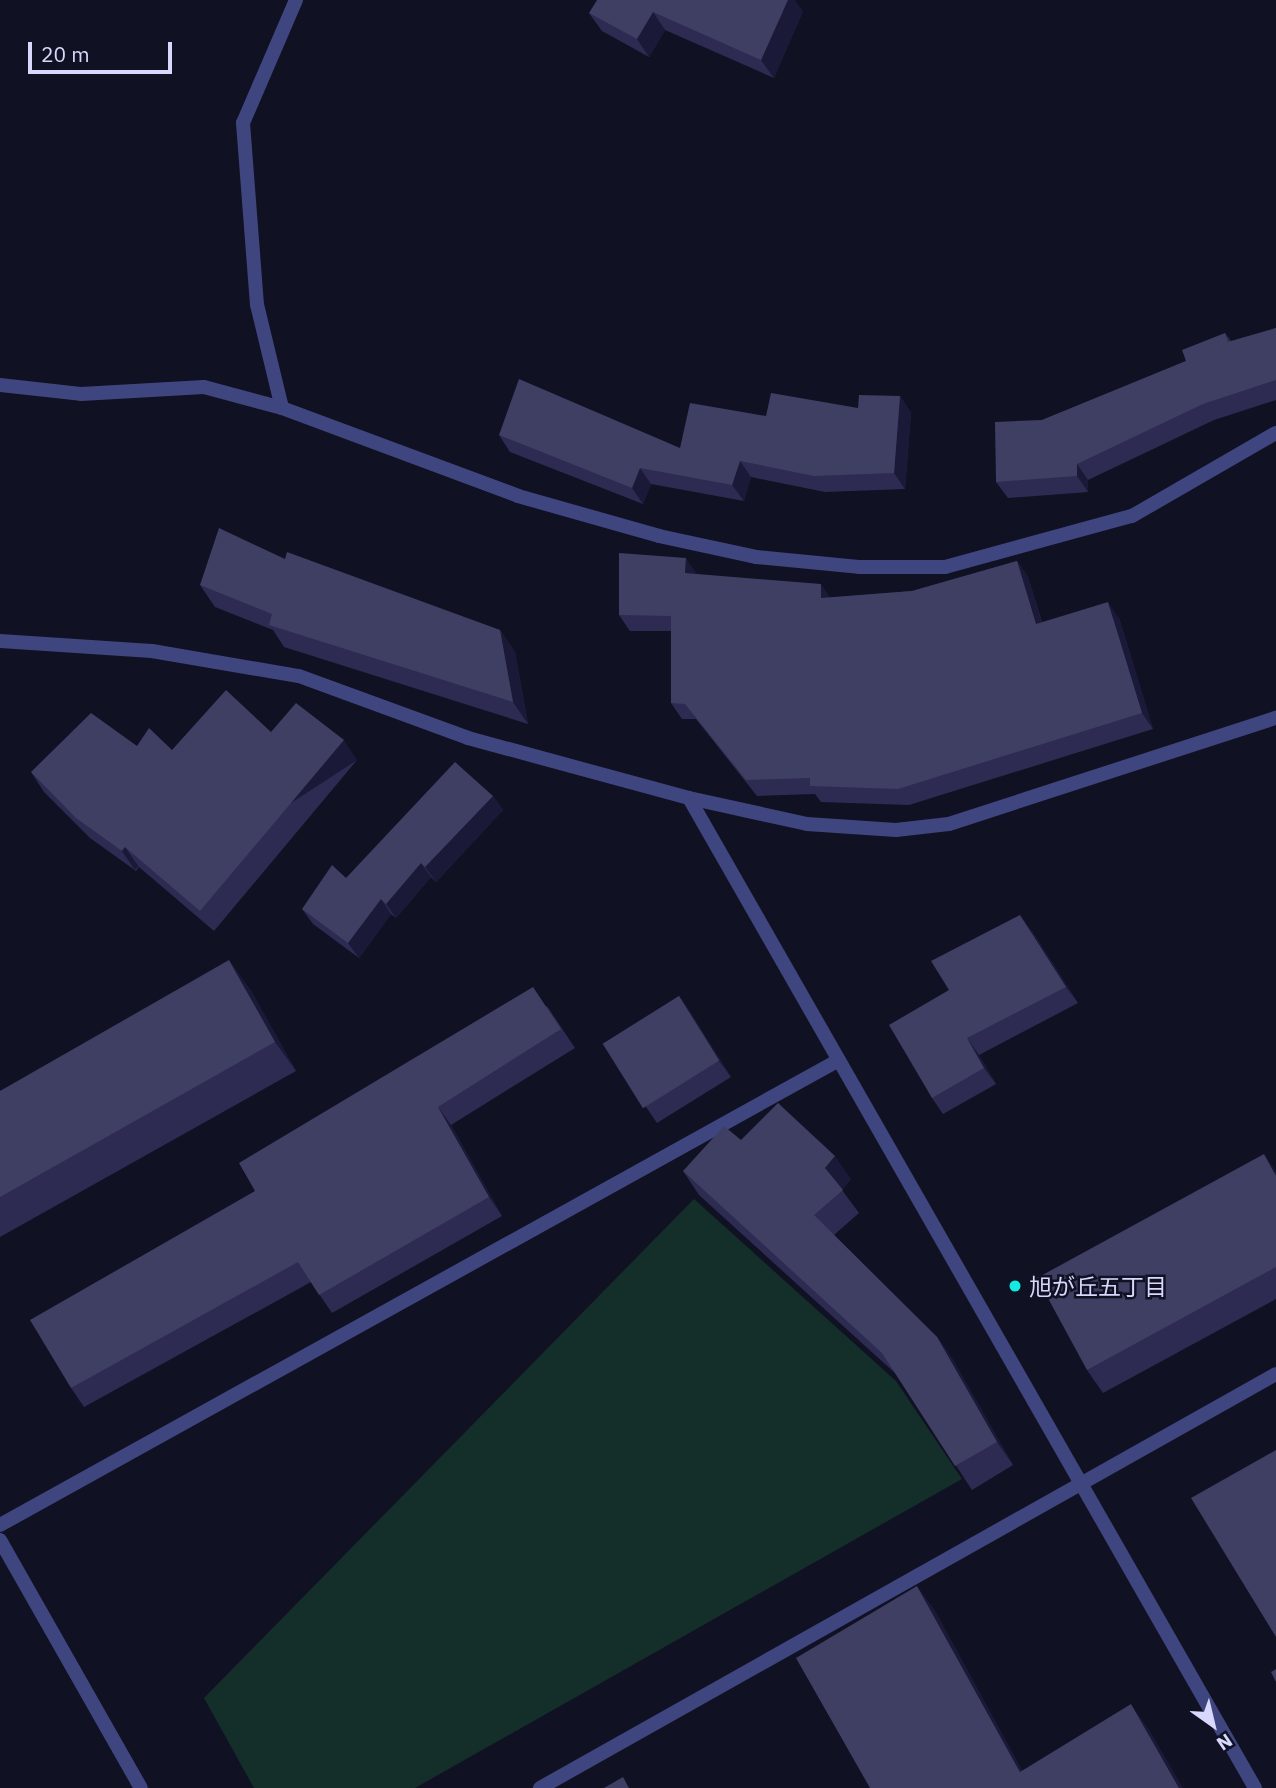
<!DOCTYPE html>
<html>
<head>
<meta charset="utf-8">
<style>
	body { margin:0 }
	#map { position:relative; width:1276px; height:1788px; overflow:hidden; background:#111124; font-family:"IBM Plex Sans","Noto Sans JP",sans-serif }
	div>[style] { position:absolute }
	.green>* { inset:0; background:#142e29 }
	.minor>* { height:14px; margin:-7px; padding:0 7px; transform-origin:7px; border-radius:7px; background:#3f467f }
	.tertiary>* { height:14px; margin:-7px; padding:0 7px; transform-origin:7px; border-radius:7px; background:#3f467f }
	.wall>* { inset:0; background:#2d2b51 }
	.shaded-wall>* { inset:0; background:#1a1937; transform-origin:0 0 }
	.building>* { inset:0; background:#3f3e63; transform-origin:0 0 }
	.dots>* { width:19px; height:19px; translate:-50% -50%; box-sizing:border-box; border:4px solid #111124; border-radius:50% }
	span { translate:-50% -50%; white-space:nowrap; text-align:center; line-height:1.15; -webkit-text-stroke:5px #111124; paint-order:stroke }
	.poi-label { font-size:23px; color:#d7d8fc }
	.left { translate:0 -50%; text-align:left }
	.north { position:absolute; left:1178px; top:1690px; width:70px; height:70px; -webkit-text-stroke:5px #111124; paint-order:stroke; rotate:146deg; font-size:19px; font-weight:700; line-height:28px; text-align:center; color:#d7d8fc }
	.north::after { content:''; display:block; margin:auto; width:24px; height:32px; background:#d7d8fc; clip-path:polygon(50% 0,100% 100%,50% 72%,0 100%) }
	.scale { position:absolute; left:28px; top:42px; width:144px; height:32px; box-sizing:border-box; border:4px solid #d7d8fc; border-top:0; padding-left:9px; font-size:21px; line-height:24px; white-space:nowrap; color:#d7d8fc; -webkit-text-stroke:5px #111124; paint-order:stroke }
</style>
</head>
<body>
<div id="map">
	<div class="green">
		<div style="clip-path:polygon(694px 1199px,896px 1381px,962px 1479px,415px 1788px,254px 1788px,204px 1698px)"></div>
	</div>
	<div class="minor">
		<div style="left:0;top:385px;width:81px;rotate:6.3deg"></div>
		<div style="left:81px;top:394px;width:123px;rotate:-3.3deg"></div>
		<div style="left:204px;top:387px;width:81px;rotate:15.1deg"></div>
		<div style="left:282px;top:408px;width:252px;rotate:20.4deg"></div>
		<div style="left:518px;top:496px;width:147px;rotate:15.8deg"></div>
		<div style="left:659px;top:536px;width:99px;rotate:12.2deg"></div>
		<div style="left:756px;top:557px;width:103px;rotate:5.5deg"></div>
		<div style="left:859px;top:567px;width:86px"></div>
		<div style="left:945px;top:567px;width:194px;rotate:-15.3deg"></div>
		<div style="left:1132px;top:516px;width:166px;rotate:-30deg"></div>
		<div style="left:282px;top:408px;width:106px;rotate:-103.6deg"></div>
		<div style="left:257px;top:305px;width:183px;rotate:-94.4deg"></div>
		<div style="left:243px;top:123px;width:134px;rotate:-66.7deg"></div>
		<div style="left:0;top:641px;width:152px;rotate:3.8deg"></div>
		<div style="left:152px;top:651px;width:149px;rotate:9.7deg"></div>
		<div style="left:299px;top:676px;width:180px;rotate:20.1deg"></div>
		<div style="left:468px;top:738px;width:229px;rotate:15.2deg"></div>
		<div style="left:689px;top:798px;width:121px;rotate:12.4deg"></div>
		<div style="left:807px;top:824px;width:89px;rotate:3.9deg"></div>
		<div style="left:896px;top:830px;width:53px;rotate:-6.5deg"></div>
		<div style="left:949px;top:824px;width:344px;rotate:-18deg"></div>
		<div style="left:0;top:1525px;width:959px;rotate:-29deg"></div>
		<div style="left:540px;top:1788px;width:844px;rotate:-29.36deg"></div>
	</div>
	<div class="tertiary">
		<div style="left:689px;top:798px;width:1140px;rotate:60.24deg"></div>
		<div style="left:0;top:1540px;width:285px;rotate:60.4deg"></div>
	</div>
	<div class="wall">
		<div style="clip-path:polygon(803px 11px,774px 78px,665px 30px,649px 57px,602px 31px,589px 13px)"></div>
		<div style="clip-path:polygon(1276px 328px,1276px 400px,1214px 420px,1088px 480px,1088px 492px,1008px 498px,996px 482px,1042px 420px,1186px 361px,1225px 333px,1231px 341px)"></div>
		<div style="clip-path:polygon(900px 396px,911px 413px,905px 489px,825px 492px,751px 477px,744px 501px,651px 484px,643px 504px,510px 452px,499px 435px,680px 448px,766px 416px,858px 408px)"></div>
		<div style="clip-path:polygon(285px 559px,500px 630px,515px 652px,528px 724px,284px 647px,273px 630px,215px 607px,200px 585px)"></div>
		<div style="clip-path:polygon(1017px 561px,1028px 577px,1042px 622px,1119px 618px,1153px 729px,909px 805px,821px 802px,815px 794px,757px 796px,696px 719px,682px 719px,671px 703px,671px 631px,630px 631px,619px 615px,912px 591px)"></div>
		<div style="clip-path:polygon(271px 732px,357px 760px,214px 931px,139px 867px,136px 871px,90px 838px,44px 792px,31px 772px,172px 750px)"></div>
		<div style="clip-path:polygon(493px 796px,503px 810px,436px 882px,431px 877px,396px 918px,391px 914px,359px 958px,313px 924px,302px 909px)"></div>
		<div style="clip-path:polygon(1032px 931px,1078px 1003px,979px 1055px,996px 1084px,943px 1114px,932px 1098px,949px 990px)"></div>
		<div style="clip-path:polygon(250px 989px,296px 1071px,0 1237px,0 1091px)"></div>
		<div style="clip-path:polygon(679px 996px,690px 1012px,731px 1077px,657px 1123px,603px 1044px)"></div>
		<div style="clip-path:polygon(547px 1006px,575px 1048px,451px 1125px,502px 1216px,332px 1313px,311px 1282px,84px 1407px,71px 1388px,255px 1191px)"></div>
		<div style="clip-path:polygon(741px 1140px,851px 1179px,842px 1190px,859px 1213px,834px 1235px,937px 1337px,953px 1360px,1013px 1465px,972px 1490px,896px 1374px,699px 1195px,683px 1171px)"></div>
		<div style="clip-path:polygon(1276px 1171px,1276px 1299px,1103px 1393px,1087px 1370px)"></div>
	</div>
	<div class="shaded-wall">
		<div style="clip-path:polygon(788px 0,795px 0,803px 11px,774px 78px,761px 60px)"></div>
		<div style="clip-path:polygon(653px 12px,665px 30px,649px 57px,637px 39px)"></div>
		<div style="clip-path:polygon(900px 396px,911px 413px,905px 489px,894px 473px)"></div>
		<div style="clip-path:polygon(740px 461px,751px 477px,744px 501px,732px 485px)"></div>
		<div style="clip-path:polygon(1077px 464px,1088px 480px,1088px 492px,1077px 476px)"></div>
		<div style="clip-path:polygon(640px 468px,651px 484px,643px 504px,632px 488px)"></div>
		<div style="clip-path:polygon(686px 558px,697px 574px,685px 573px)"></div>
		<div style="clip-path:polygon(1017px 561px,1028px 577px,1047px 640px,1036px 624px)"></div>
		<div style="clip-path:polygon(821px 584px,832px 600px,821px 598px)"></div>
		<div style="clip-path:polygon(1108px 602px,1119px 618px,1153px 729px,1142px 713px)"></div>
		<div style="clip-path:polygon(500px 630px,515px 652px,528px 724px,513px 702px)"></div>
		<div style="left:344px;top:740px;width:24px;height:224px;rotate:57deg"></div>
		<div style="clip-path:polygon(493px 796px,503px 810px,436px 882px,425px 867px)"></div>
		<div style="left:125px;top:847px;width:24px;height:5px;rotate:55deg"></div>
		<div style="clip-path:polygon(421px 863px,431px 877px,396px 918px,386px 904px)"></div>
		<div style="clip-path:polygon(381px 899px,391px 914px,359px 958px,348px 943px)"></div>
		<div style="clip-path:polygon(1020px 915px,1032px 931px,1078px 1003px,1066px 987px)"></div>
		<div style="clip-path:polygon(229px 960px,250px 989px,296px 1071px,275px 1042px)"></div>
		<div style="clip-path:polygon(679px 996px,690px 1012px,731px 1077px,719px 1061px)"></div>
		<div style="clip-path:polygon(967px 1038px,979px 1055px,996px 1084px,984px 1068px)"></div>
		<div style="clip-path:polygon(438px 1107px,451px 1125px,502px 1216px,489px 1197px)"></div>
		<div style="clip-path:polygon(1264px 1154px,1276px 1171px,1276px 1176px)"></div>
		<div style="clip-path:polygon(835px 1156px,851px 1179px,841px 1191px,825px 1168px)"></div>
		<div style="clip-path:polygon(937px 1337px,953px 1360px,1013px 1465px,997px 1442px)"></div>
		<div style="clip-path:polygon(917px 1586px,936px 1612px,1032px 1788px,1020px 1772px)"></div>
		<div style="clip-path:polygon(1131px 1704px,1150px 1731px,1183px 1788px,1179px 1788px)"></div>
	</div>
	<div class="building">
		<div style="clip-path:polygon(597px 0,788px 0,761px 60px,653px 12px,637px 39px,589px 13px)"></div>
		<div style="clip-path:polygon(1276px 328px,1276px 380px,1203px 404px,1077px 464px,1077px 476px,996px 482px,995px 422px,1042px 420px,1186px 361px,1182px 350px,1225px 333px,1228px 342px)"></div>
		<div style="clip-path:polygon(519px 379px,680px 448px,690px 403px,766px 416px,771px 393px,858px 408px,859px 395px,900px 396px,894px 473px,814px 476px,740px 461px,732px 485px,640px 468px,632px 488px,499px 435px)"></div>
		<div style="clip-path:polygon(219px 528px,285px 559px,287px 552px,500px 630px,513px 702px,269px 625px,272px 614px,200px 585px)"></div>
		<div style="clip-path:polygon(619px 553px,686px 558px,685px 573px,821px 584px,821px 598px,912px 591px,1017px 561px,1036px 624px,1108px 602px,1142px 713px,898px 789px,810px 786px,810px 778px,746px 780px,685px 704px,671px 703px,671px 616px,619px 615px)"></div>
		<div style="clip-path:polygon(226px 690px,271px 732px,296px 703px,344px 740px,200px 911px,125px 847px,122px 851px,76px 818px,31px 772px,91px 713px,137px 746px,149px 728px,172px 750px)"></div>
		<div style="clip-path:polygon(455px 762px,493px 796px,425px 867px,421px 863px,386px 904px,381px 899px,348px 943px,302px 909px,332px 865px,346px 878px)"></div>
		<div style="clip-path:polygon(1020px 915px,1066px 987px,967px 1038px,984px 1068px,932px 1098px,889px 1025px,949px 990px,931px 961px)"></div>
		<div style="clip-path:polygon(229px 960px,275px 1042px,0 1197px,0 1091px)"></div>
		<div style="clip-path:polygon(533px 987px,561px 1029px,438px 1107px,489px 1197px,319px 1295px,298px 1262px,71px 1388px,30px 1320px,255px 1191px,239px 1163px)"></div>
		<div style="left:679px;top:996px;width:76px;height:90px;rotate:58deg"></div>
		<div style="clip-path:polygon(778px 1103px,835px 1156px,825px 1168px,843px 1190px,814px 1215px,937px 1337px,997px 1442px,955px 1466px,882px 1353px,683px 1171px,724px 1126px,741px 1140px)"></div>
		<div style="clip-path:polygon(1264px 1154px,1276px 1176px,1276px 1267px,1087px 1370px,1037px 1278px)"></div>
		<div style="clip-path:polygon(1276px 1450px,1276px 1637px,1191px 1498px)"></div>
		<div style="clip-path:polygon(917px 1586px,1020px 1772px,1131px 1704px,1179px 1788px,870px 1788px,796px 1658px)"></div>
		<div style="clip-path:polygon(1276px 1669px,1276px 1682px,1271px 1672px)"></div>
		<div style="clip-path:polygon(623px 1777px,629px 1788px,604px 1788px)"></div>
	</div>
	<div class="dots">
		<div style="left:1015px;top:1286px;background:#13ece2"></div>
	</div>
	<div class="poi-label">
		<span class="left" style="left:1029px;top:1286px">旭が丘五丁目</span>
	</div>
	<div class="north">N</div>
	<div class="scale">20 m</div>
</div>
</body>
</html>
